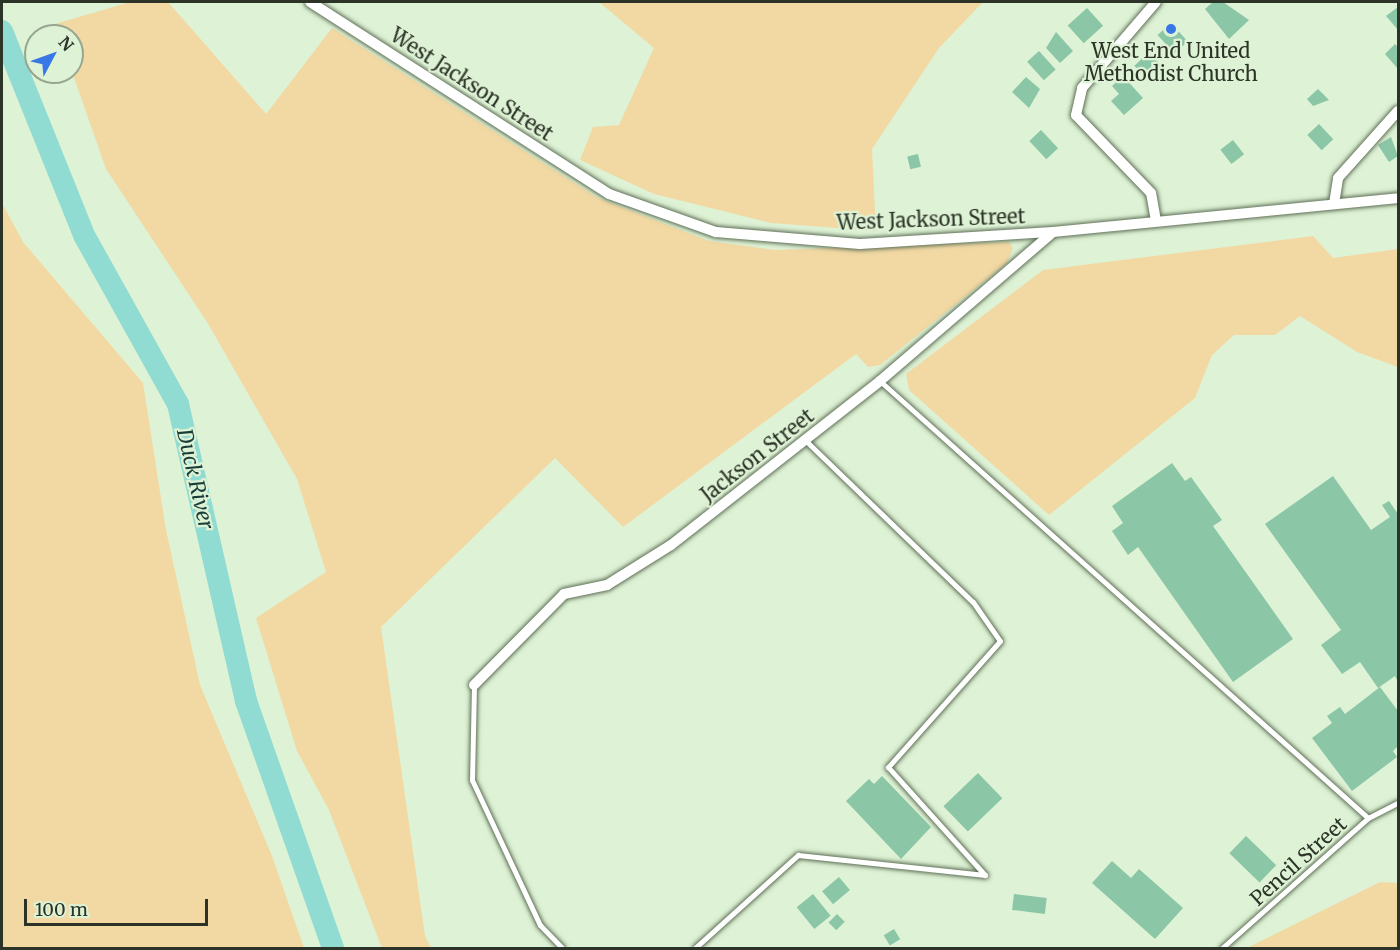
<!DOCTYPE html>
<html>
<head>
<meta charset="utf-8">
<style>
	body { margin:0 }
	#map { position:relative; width:1400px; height:950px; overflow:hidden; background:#def2d5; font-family:Merriweather,serif }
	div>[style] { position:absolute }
	.green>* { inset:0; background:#f2d9a4 }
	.river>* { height:22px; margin:-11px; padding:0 11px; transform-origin:11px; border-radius:11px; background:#90dbd2 }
	.building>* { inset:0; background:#8bc6a7; transform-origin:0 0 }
	.roads { filter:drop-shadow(0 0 2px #5f7057) drop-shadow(0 0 2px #5f7057) }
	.lane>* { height:5px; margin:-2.5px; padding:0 2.5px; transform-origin:2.5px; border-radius:2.5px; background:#fff }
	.street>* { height:10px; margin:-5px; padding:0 5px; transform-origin:5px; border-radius:5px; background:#fff }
	.dots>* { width:16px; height:16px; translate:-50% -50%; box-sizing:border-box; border:3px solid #def2d5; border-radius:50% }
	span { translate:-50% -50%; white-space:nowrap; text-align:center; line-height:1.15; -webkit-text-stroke:4.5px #def2d5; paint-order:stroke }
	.poi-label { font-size:20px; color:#2c3428 }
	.street-label { font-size:20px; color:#2c3428 }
	.water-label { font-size:21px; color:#193e3a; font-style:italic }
	.frame { position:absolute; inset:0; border:3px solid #2c3428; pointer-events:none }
	.north { position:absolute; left:24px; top:24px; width:60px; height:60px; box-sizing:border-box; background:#def2d5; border:2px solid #97a690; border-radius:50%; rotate:49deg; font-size:16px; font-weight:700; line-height:24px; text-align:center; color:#2c3428 }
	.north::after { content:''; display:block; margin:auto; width:21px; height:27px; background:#3878e6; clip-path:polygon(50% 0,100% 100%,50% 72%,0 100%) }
	.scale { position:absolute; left:24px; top:899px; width:184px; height:27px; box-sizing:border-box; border:3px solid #2c3428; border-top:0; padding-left:8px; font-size:18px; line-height:21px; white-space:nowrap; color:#2c3428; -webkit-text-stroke:4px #def2d5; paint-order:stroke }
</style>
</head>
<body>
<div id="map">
	<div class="green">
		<div style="clip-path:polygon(130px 2px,168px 2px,266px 114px,332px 28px,598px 198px,709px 241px,775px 250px,1009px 242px,1013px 248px,1007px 263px,880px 365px,868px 367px,856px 354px,623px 527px,555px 458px,381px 627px,425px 936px,431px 948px,382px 948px,329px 810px,297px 751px,256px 618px,326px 572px,297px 479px,207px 322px,106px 169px,72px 72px,72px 36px,59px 36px,55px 24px)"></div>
		<div style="clip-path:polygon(599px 2px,983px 2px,939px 48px,872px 149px,876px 231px,771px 223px,654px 194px,580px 160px,593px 127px,619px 125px,654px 48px)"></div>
		<div style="clip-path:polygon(2px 203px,23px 242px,143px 383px,166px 530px,200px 685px,272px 856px,304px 948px,2px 948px)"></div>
		<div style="clip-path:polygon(1313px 236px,1333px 258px,1398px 249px,1398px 367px,1357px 352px,1300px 316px,1275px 335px,1234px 335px,1212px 355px,1195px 398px,1049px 515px,909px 390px,906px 374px,1043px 270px)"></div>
		<div style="clip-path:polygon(1380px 882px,1398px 883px,1398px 948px,1247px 948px)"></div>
	</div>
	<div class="river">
		<div style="left:2px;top:31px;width:222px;rotate:68.1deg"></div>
		<div style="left:85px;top:237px;width:191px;rotate:60.9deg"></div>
		<div style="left:178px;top:404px;width:305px;rotate:77.1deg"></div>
		<div style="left:246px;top:701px;width:262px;rotate:70.6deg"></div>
	</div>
	<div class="building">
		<div style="clip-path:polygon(1213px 2px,1223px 2px,1249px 20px,1229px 39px,1205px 9px)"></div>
		<div style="clip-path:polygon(1398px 7px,1398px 30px,1386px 16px)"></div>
		<div style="left:1087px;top:8px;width:24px;height:26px;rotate:48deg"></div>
		<div style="left:1171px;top:23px;width:25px;height:18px;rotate:48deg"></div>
		<div style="clip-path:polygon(1056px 32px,1073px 51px,1060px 63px,1046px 48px)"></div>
		<div style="clip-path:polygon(1395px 44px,1398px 47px,1398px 69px,1385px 54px)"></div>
		<div style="left:1039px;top:51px;width:25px;height:16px;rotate:48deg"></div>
		<div style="left:1149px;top:52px;width:18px;height:20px;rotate:47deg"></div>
		<div style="clip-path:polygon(1123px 76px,1143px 98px,1124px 115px,1111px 101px,1119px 94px,1112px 86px)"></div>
		<div style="clip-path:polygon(1026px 77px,1040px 89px,1029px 108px,1012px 92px)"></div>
		<div style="clip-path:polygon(1318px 89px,1329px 100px,1313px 106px,1307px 99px)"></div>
		<div style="left:1319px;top:124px;width:21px;height:16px;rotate:47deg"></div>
		<div style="left:1041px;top:130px;width:25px;height:16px;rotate:47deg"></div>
		<div style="clip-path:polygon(1391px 137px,1398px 156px,1389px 162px,1378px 145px)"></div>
		<div style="left:1233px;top:140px;width:18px;height:16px;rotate:52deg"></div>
		<div style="left:918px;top:154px;width:13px;height:11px;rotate:77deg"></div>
		<div style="clip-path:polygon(1172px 463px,1185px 481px,1191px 477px,1222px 520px,1213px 526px,1293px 639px,1233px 682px,1138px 547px,1128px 555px,1112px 531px,1123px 523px,1112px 506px)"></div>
		<div style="clip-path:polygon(1333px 476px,1371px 530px,1390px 517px,1382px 505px,1389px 501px,1398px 514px,1398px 682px,1395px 676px,1378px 688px,1360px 662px,1342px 674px,1321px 645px,1341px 630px,1265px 524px)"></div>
		<div style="clip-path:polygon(1380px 687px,1398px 711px,1398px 746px,1393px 751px,1397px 757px,1352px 791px,1312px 738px,1332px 723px,1327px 716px,1340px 707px,1345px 714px)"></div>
		<div style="left:978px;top:773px;width:35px;height:48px;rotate:46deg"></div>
		<div style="clip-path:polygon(882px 776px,931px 827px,901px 859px,846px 801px,869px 779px,874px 784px)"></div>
		<div style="left:1246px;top:836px;width:42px;height:24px;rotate:44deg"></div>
		<div style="clip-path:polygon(1112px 861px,1131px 878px,1139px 869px,1183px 908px,1155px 939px,1092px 883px)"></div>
		<div style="left:839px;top:877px;width:17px;height:22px;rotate:50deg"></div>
		<div style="left:813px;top:894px;width:28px;height:21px;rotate:51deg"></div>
		<div style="left:1014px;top:894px;width:33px;height:16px;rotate:7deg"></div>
		<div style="left:837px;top:914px;width:11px;height:12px;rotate:45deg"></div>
		<div style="left:894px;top:929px;width:12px;height:12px;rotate:59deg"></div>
	</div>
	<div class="roads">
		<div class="lane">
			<div style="left:880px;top:381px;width:655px;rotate:41.84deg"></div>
			<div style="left:805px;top:440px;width:233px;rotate:44deg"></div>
			<div style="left:973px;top:602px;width:47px;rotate:55.3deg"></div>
			<div style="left:1000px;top:641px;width:169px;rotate:131.6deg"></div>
			<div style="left:888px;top:767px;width:145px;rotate:48.1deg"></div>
			<div style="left:474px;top:685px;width:95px;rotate:91.2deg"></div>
			<div style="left:472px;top:780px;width:160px;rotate:64.9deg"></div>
			<div style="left:540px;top:925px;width:32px;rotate:46deg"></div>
			<div style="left:695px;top:948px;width:139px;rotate:-42.1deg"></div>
			<div style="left:798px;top:855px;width:188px;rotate:6.1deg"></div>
			<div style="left:1222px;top:948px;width:195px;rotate:-41.7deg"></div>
			<div style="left:1368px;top:818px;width:34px;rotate:-27deg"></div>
		</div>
		<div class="street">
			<div style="left:310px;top:2px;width:355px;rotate:32.7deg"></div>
			<div style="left:609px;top:194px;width:114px;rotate:19.6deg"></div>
			<div style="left:716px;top:232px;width:144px;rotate:4.8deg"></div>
			<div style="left:860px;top:244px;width:193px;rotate:-3.6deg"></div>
			<div style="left:1053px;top:232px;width:347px;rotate:-5.6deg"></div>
			<div style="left:1334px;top:204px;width:26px;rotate:-81deg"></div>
			<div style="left:1338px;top:178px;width:90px;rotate:-48.2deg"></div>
			<div style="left:1156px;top:221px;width:28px;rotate:-100deg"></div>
			<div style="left:1151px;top:193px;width:108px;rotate:-133.9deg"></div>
			<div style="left:1076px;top:115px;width:28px;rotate:-77deg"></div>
			<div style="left:1082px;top:88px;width:113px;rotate:-49.3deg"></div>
			<div style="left:474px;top:685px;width:128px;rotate:-45.3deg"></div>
			<div style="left:564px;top:594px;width:44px;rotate:-11.8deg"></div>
			<div style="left:607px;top:585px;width:75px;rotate:-32deg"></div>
			<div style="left:671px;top:545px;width:266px;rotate:-38.1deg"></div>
			<div style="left:880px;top:381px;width:228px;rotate:-40.7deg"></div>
		</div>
	</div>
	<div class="dots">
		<div style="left:1171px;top:29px;background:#3878e6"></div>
	</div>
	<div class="poi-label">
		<span style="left:1171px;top:62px">West End United<br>Methodist Church</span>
	</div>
	<div class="street-label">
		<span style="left:472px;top:84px;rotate:33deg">West Jackson Street</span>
		<span style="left:931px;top:219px;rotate:-2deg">West Jackson Street</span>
		<span style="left:757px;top:455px;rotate:-38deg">Jackson Street</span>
		<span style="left:1298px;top:861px;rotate:-42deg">Pencil Street</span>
	</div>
	<div class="water-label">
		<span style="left:195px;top:479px;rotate:77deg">Duck River</span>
	</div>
	<div class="frame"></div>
	<div class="north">N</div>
	<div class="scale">100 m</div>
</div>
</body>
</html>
